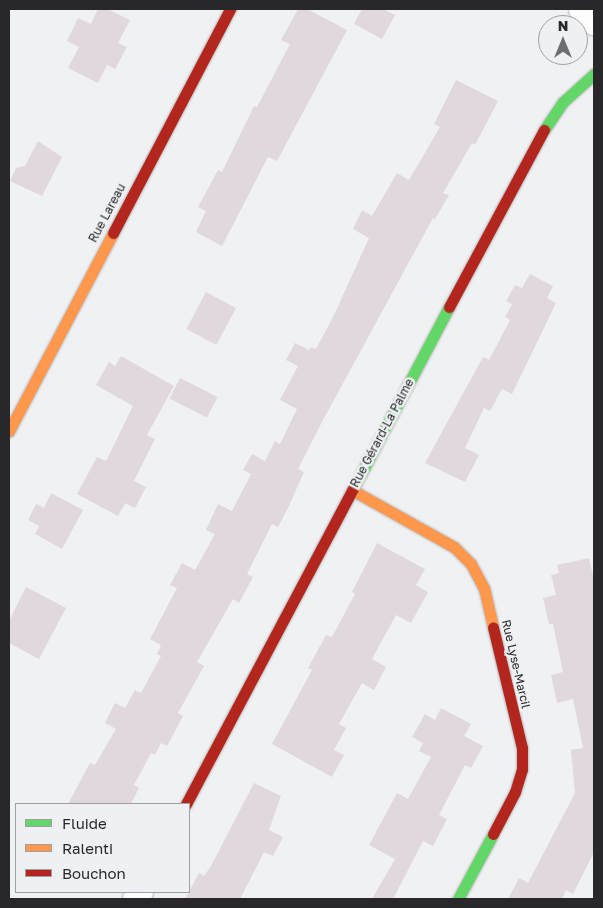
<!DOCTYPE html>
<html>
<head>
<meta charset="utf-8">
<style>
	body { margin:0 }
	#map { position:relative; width:603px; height:908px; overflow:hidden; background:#f0f1f3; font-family:"Golos Text",sans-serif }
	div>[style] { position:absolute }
	.building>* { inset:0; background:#e0d8dd; transform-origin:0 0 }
	.roads { filter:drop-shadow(0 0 1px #b5b6b7) drop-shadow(0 0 1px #b5b6b7) }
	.street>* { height:26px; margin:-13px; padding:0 13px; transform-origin:13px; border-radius:13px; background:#fdfdfd }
	.fast>* { height:11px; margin:-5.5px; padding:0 5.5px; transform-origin:5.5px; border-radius:5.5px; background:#63d668 }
	.slow>* { height:11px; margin:-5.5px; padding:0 5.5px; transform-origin:5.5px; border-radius:5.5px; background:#ff974d }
	.jam>* { height:11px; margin:-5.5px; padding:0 5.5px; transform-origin:5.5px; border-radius:5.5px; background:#b3261e }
	span { translate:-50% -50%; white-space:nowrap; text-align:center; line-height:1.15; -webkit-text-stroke:5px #eff0f4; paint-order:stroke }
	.street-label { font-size:12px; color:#28282a }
	.frame { position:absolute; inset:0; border:10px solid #28282a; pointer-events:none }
	.legend { position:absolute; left:15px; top:803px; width:175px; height:90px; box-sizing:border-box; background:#eff0f4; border:1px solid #9fa0a3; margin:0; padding:6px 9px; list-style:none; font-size:15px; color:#28282a }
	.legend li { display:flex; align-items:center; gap:10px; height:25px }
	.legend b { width:25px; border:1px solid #9fa0a3 }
	.north { position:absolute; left:538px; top:15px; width:50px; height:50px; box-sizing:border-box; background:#eff0f4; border:1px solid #9fa0a3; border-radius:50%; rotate:0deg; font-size:14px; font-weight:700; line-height:20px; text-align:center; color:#28282a }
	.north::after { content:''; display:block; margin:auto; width:18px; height:22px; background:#6e6e70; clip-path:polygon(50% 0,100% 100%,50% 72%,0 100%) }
</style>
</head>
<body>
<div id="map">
	<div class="building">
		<div style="clip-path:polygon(98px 9px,107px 9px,130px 20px,118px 43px,127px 47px,115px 69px,107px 65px,98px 83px,68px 68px,79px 47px,67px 41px,78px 18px,91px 24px)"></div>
		<div style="clip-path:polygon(298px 9px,307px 9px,347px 30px,277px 161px,268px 157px,222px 246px,196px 232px,206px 211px,198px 207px,218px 170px,222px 172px,254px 106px,257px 107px,290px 44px,281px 40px)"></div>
		<div style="clip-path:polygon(362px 9px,383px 9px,395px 15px,382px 39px,354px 24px)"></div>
		<div style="clip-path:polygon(456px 80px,498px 101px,475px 145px,472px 143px,443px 193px,449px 195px,435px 219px,433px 218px,322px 422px,298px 469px,304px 472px,288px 508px,278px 527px,272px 524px,247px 574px,253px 577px,239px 603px,233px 599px,197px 662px,204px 666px,178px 713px,183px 716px,167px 746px,161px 743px,155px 755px,151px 753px,134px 785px,139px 788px,131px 804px,68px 804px,90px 763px,95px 765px,116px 729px,105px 723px,115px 703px,125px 708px,135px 690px,141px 693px,161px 656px,157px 654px,161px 645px,150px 639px,177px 588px,170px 585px,182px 563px,195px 570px,215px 534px,206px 530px,218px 504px,232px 511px,251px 474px,243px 470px,252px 454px,265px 461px,275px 441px,280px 444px,297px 409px,280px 400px,298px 366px,286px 360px,295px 343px,309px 350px,311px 347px,316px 349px,334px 315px,369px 238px,353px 229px,362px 210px,372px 216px,397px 173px,409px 180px,440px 127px,434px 124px)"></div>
		<div style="clip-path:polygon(38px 141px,62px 157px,42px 196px,10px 181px,16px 168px,25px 166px)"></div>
		<div style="clip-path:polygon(530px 274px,553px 286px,547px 298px,556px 303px,512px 394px,502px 389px,490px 411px,484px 408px,465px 448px,479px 455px,465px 482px,425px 463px,483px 357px,489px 360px,510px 320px,505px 317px,512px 304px,506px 301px,515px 285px,522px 288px)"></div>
		<div style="left:206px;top:292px;width:34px;height:42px;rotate:28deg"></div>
		<div style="clip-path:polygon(121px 356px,174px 386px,147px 435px,155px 439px,134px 481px,146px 487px,135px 508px,125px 503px,118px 516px,77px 494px,97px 457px,106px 461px,133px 406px,96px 385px,109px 362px,115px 366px)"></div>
		<div style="left:180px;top:378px;width:42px;height:23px;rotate:27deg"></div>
		<div style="clip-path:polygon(51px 493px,83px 510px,62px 549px,35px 534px,39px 526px,28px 520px,36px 504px,44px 508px)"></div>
		<div style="clip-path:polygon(377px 543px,425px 569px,416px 585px,428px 592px,411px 623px,396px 615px,372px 659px,386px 667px,374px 690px,362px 683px,339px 724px,346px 728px,334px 750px,344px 755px,332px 777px,272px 744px,312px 670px,308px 668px,326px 635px,332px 637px,355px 594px,352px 592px)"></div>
		<div style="clip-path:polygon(589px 558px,594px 580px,594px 852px,573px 894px,566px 890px,562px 899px,508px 899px,519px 878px,528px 883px,575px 793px,571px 750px,583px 748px,573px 699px,557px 703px,551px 675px,563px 672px,553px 624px,549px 624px,543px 598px,556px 595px,551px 575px,559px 573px,557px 565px)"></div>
		<div style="clip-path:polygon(26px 587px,66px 608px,39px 659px,9px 643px,9px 621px)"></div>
		<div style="clip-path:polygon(441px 708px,471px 724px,464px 736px,483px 746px,471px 768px,465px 765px,439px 815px,447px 819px,433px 846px,423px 841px,393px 899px,372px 899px,395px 859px,369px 845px,397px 793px,408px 799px,431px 757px,419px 751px,423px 743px,412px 737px,425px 714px,435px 720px)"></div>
		<div style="clip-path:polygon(254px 783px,281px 796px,269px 830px,283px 837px,273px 856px,264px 852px,240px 899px,185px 899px,199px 873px,204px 876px,211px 866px)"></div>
	</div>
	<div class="roads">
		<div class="street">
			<div style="left:582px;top:9px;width:18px;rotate:47deg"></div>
			<div style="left:136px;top:899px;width:8px;rotate:-60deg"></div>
		</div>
		<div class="fast">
			<div style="left:544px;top:130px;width:34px;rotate:-56deg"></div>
			<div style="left:563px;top:102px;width:42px;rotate:-42.1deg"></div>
			<div style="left:353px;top:489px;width:206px;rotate:-62.2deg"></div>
			<div style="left:458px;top:899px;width:74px;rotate:-61.7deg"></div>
		</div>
		<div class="slow">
			<div style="left:9px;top:431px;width:224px;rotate:-62.3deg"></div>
			<div style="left:352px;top:490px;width:117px;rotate:29.2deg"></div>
			<div style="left:454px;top:547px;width:24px;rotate:45deg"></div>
			<div style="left:471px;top:564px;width:27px;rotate:62deg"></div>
			<div style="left:484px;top:588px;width:40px;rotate:77deg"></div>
		</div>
		<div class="jam">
			<div style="left:113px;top:233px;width:253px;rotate:-62.4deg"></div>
			<div style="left:449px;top:307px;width:201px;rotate:-61.8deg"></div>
			<div style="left:186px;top:804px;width:357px;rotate:-62.1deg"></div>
			<div style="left:493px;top:834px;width:47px;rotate:-62.4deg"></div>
			<div style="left:515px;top:792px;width:24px;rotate:-73deg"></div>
			<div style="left:522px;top:769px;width:21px;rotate:-90deg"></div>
			<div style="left:522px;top:748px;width:124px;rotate:-103.5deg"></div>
		</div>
	</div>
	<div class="street-label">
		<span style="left:107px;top:213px;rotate:-62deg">Rue Lareau</span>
		<span style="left:382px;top:433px;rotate:-62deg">Rue Gérard-La Palme</span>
		<span style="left:516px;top:664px;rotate:77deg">Rue Lyse-Marcil</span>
	</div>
	<div class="frame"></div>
	<ul class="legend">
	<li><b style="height:6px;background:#63d668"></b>Fluide</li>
	<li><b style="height:6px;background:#ff974d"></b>Ralenti</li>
	<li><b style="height:6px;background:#b3261e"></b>Bouchon</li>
	</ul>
	<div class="north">N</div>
</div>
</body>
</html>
